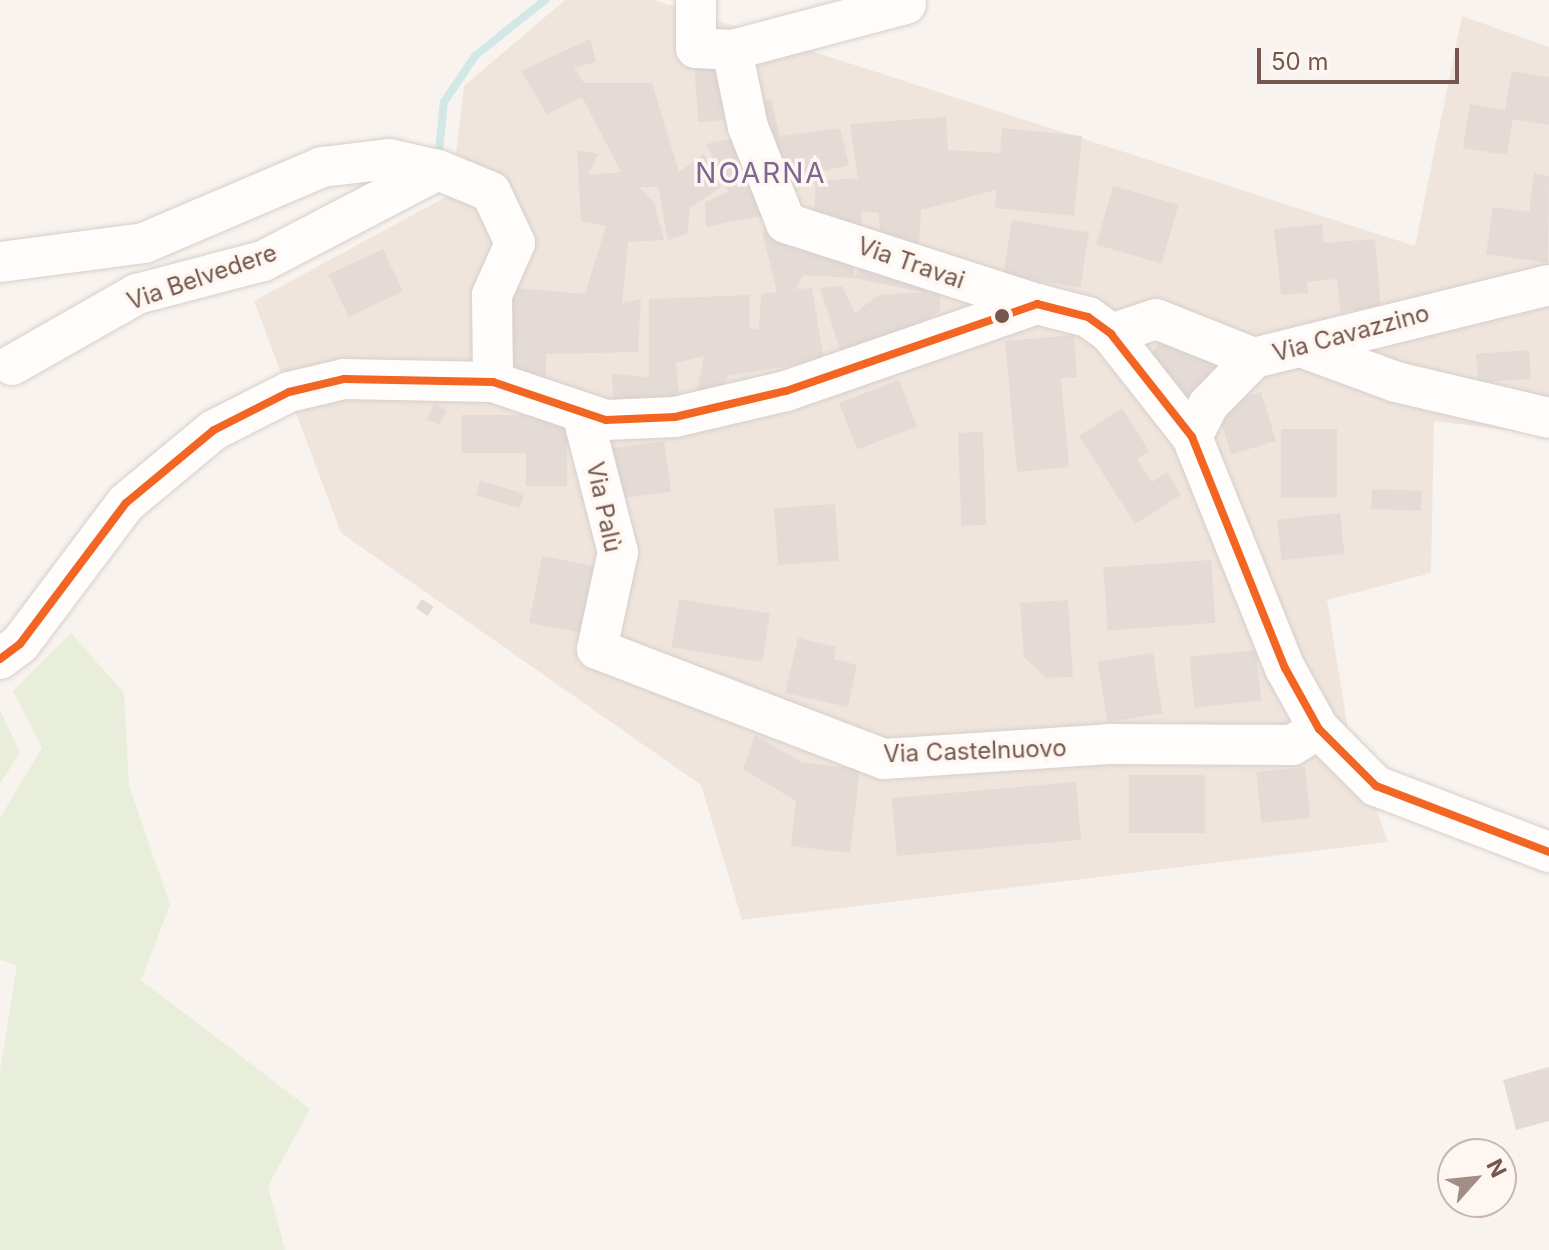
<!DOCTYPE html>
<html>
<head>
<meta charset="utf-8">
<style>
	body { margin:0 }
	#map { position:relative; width:1549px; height:1250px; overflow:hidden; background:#f8f3ee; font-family:Inter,sans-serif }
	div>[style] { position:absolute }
	.residential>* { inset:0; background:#f0e5dd }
	.green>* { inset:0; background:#e8eeda }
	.stream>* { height:8px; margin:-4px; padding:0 4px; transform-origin:4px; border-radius:4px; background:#d1e8e7 }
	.building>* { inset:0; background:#e4dbd6; transform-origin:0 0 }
	.roads { filter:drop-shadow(0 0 2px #d6ceca) drop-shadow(0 0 2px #d6ceca) }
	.minor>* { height:40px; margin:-20px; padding:0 20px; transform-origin:20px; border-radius:20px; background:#fefdfc }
	.bus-1>* { height:8px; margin:-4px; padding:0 4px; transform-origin:4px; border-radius:4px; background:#f26522 }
	.dots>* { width:22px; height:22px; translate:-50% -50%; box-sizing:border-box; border:4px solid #fef7f1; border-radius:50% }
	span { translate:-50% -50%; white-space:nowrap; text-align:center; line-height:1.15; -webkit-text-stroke:7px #fef7f1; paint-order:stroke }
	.street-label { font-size:24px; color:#75574f }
	.quarter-label { font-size:28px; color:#7c6790; letter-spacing:2px }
	.north { position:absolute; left:1437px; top:1138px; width:80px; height:80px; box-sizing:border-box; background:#fef7f1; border:2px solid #c7b7b0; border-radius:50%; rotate:63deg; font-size:22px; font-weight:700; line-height:32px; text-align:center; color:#75574f }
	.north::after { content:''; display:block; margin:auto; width:28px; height:36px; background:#a38e87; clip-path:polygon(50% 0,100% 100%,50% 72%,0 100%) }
	.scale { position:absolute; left:1257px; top:48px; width:202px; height:36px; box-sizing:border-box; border:4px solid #75574f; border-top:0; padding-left:10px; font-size:24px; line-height:28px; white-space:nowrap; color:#75574f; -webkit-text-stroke:6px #fef7f1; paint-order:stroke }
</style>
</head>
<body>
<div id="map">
	<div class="residential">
		<div style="clip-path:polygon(565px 0,654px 0,1415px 246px,1462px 16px,1549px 47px,1549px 435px,1434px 421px,1431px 573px,1327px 600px,1348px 729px,1388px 842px,742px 920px,701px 785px,341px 533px,254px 301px,451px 194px,464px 86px)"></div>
	</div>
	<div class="green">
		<div style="clip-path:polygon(71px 633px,124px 693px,129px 785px,170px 905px,141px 980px,310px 1109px,268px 1186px,285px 1250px,0 1250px,0 1072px,17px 965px,0 960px,0 818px,42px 748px,13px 691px)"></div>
		<div style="clip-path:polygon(0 710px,20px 752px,0 784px)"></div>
	</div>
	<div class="stream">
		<div style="left:439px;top:151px;width:49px;rotate:-84.2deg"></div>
		<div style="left:444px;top:102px;width:55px;rotate:-56deg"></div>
		<div style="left:475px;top:56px;width:90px;rotate:-38.7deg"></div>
	</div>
	<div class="building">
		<div style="clip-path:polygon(590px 39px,596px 62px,574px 68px,584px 83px,652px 83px,679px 172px,704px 154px,721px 187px,690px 208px,687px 234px,668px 240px,658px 187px,638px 187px,654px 202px,664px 240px,628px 242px,622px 303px,641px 299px,638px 352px,546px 354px,546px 382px,515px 383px,502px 362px,504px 287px,585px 294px,606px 226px,581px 221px,577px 150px,598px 154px,588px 175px,621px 172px,582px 97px,547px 114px,521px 71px)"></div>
		<div style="left:723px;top:60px;width:60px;height:29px;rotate:86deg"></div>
		<div style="clip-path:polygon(1512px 71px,1549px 77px,1549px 125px,1513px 119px,1507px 155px,1463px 148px,1470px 104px,1505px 110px)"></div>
		<div style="clip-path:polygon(771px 99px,780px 136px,840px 128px,849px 165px,776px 183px,751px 106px)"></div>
		<div style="clip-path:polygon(946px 117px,948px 150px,1000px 153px,1002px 128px,1082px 136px,1074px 216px,995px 208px,996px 190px,921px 210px,918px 260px,880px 243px,879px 213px,861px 211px,862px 232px,815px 224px,815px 181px,858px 178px,850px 124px)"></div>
		<div style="clip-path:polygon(744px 136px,775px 213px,706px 227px,705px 202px,728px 192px,706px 144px)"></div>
		<div style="clip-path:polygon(1534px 173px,1549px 176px,1548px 263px,1486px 254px,1493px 207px,1529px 212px)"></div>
		<div style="left:1113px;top:186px;width:68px;height:61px;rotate:16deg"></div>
		<div style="left:1012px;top:220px;width:78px;height:56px;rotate:9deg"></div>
		<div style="clip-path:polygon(1322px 224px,1324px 243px,1375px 239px,1381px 308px,1340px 311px,1337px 279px,1307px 282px,1308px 293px,1281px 295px,1274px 229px)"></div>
		<div style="clip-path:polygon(762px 231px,854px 248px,854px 278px,803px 275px,796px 289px,812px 288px,824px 360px,728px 376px,721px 394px,695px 400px,704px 356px,676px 363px,680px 404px,614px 414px,612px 374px,649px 377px,649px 299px,750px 295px,749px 328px,759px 329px,761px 294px,777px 292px)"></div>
		<div style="left:383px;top:249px;width:47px;height:60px;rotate:65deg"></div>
		<div style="clip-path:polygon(869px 256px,940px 282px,940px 311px,893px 340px,841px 352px,820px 288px,842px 286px,855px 313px,879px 295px,923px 292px,854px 278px)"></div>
		<div style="clip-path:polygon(1168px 332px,1228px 363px,1196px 410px,1148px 357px)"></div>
		<div style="clip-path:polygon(1074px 335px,1077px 377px,1061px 378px,1069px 467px,1017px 472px,1005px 341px)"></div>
		<div style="left:1529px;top:350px;width:29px;height:53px;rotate:86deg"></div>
		<div style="left:899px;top:380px;width:50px;height:64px;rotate:69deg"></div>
		<div style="left:1261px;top:392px;width:51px;height:47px;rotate:73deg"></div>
		<div style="left:434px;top:404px;width:14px;height:17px;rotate:25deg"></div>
		<div style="clip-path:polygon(1122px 408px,1149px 451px,1137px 459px,1152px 482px,1167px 472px,1181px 495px,1135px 524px,1079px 436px)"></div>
		<div style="clip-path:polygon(461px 415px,567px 415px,567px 486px,526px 486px,526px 453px,462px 453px)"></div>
		<div style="left:1281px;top:429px;width:56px;height:69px"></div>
		<div style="left:983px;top:432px;width:93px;height:25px;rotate:88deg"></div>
		<div style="left:664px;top:441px;width:51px;height:58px;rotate:82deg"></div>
		<div style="left:480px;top:481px;width:46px;height:15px;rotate:16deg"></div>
		<div style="left:1372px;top:489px;width:50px;height:20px;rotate:2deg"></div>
		<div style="left:835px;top:504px;width:57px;height:61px;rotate:86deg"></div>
		<div style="left:1340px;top:513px;width:41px;height:63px;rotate:84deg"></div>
		<div style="left:542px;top:556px;width:53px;height:68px;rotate:11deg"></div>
		<div style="left:1211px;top:560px;width:63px;height:108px;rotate:86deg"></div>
		<div style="left:422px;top:599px;width:14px;height:11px;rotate:34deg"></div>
		<div style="left:679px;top:599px;width:92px;height:49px;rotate:9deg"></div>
		<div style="clip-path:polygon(1068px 600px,1073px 677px,1046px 678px,1024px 657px,1020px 603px)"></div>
		<div style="clip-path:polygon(798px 638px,836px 647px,834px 659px,857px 665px,848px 707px,785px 693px)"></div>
		<div style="left:1256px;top:650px;width:51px;height:67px;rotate:84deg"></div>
		<div style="left:1153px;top:653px;width:61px;height:56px;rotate:81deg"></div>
		<div style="clip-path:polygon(755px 735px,801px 762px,860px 769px,850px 853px,791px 846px,796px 801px,743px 769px)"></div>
		<div style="left:1305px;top:767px;width:51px;height:49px;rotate:84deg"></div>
		<div style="left:1129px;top:775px;width:76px;height:58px"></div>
		<div style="left:1076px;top:782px;width:58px;height:185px;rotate:85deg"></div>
		<div style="clip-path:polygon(1549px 1067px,1549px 1121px,1516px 1130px,1503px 1080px)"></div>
	</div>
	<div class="roads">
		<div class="minor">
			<div style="left:696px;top:0;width:48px;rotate:90deg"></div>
			<div style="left:696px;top:48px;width:36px;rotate:3deg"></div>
			<div style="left:906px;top:4px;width:180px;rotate:165.2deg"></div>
			<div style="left:732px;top:50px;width:79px;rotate:78.3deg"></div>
			<div style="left:748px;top:127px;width:103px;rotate:68.4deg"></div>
			<div style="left:786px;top:223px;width:264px;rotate:17.9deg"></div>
			<div style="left:0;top:262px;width:145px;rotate:-7.5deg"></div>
			<div style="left:144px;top:243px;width:194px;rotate:-23.1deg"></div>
			<div style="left:322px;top:167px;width:67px;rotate:-6.8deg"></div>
			<div style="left:389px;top:159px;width:50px;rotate:12.7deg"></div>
			<div style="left:438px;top:170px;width:57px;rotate:22.5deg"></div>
			<div style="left:491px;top:192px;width:56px;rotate:64.8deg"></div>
			<div style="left:515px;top:243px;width:57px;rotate:113.9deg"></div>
			<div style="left:492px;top:295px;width:87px;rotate:89.3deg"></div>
			<div style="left:1111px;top:334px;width:47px;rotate:-18.4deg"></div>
			<div style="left:1156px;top:319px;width:105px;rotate:21.7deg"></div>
			<div style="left:1254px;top:358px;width:304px;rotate:-13.9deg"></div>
			<div style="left:1301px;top:347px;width:101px;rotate:20.2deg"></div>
			<div style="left:1396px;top:382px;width:157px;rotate:13.2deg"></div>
			<div style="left:12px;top:365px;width:144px;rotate:-29.6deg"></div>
			<div style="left:137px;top:294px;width:130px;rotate:-14.7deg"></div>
			<div style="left:263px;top:261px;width:197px;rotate:-27.5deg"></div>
			<div style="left:582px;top:413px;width:144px;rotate:75.5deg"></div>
			<div style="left:618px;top:552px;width:99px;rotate:102.2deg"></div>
			<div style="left:597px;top:649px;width:307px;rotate:21deg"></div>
			<div style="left:884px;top:759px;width:225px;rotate:-3.8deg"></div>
			<div style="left:1108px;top:744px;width:184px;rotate:0.3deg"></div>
			<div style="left:1292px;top:745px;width:31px;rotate:-31deg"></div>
			<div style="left:1192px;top:437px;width:36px;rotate:-63deg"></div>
			<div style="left:1208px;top:405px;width:66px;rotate:-45.6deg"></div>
			<div style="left:0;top:659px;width:25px;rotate:-37deg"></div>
			<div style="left:20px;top:644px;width:176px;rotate:-53.1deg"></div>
			<div style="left:126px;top:503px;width:114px;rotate:-39.7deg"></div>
			<div style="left:214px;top:430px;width:84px;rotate:-26.9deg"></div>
			<div style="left:289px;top:392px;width:57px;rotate:-13.3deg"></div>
			<div style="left:344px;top:379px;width:149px;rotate:1.2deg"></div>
			<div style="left:493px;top:382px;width:119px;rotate:18.6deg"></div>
			<div style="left:606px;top:420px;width:69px;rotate:-2.5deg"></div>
			<div style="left:675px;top:417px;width:114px;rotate:-13.2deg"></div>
			<div style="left:786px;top:391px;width:266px;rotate:-19.1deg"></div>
			<div style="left:1037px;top:304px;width:53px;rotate:14.3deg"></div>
			<div style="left:1088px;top:317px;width:29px;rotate:36deg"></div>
			<div style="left:1111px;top:334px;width:131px;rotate:51.8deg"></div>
			<div style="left:1192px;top:437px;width:249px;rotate:68.1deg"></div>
			<div style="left:1285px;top:668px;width:70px;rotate:60.9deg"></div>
			<div style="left:1319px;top:729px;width:81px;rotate:45deg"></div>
			<div style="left:1376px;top:786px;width:185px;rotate:20.9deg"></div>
		</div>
	</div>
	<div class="bus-1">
		<div style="left:0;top:659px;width:25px;rotate:-37deg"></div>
		<div style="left:20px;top:644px;width:176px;rotate:-53.1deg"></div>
		<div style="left:126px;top:503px;width:114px;rotate:-39.7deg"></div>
		<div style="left:214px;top:430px;width:84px;rotate:-26.9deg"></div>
		<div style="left:289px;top:392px;width:57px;rotate:-13.3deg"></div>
		<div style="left:344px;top:379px;width:149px;rotate:1.2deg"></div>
		<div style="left:493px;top:382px;width:119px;rotate:18.6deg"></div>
		<div style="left:606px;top:420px;width:69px;rotate:-2.5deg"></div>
		<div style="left:675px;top:417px;width:114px;rotate:-13.2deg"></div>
		<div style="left:786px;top:391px;width:266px;rotate:-19.1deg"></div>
		<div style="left:1037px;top:304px;width:53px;rotate:14.3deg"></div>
		<div style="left:1088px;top:317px;width:29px;rotate:36deg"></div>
		<div style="left:1111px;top:334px;width:131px;rotate:51.8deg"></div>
		<div style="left:1192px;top:437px;width:249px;rotate:68.1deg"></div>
		<div style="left:1285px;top:668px;width:70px;rotate:60.9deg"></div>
		<div style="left:1319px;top:729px;width:81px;rotate:45deg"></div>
		<div style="left:1376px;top:786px;width:185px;rotate:20.9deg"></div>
	</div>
	<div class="dots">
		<div style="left:1002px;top:316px;background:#75574f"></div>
	</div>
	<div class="street-label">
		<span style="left:911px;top:263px;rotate:19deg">Via Travai</span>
		<span style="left:202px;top:277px;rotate:-19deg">Via Belvedere</span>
		<span style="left:1351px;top:333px;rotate:-15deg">Via Cavazzino</span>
		<span style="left:604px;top:507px;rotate:78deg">Via Palù</span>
		<span style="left:975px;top:751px;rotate:-2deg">Via Castelnuovo</span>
	</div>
	<div class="quarter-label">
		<span style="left:761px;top:173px">NOARNA</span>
	</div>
	<div class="north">N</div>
	<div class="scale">50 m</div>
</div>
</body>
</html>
